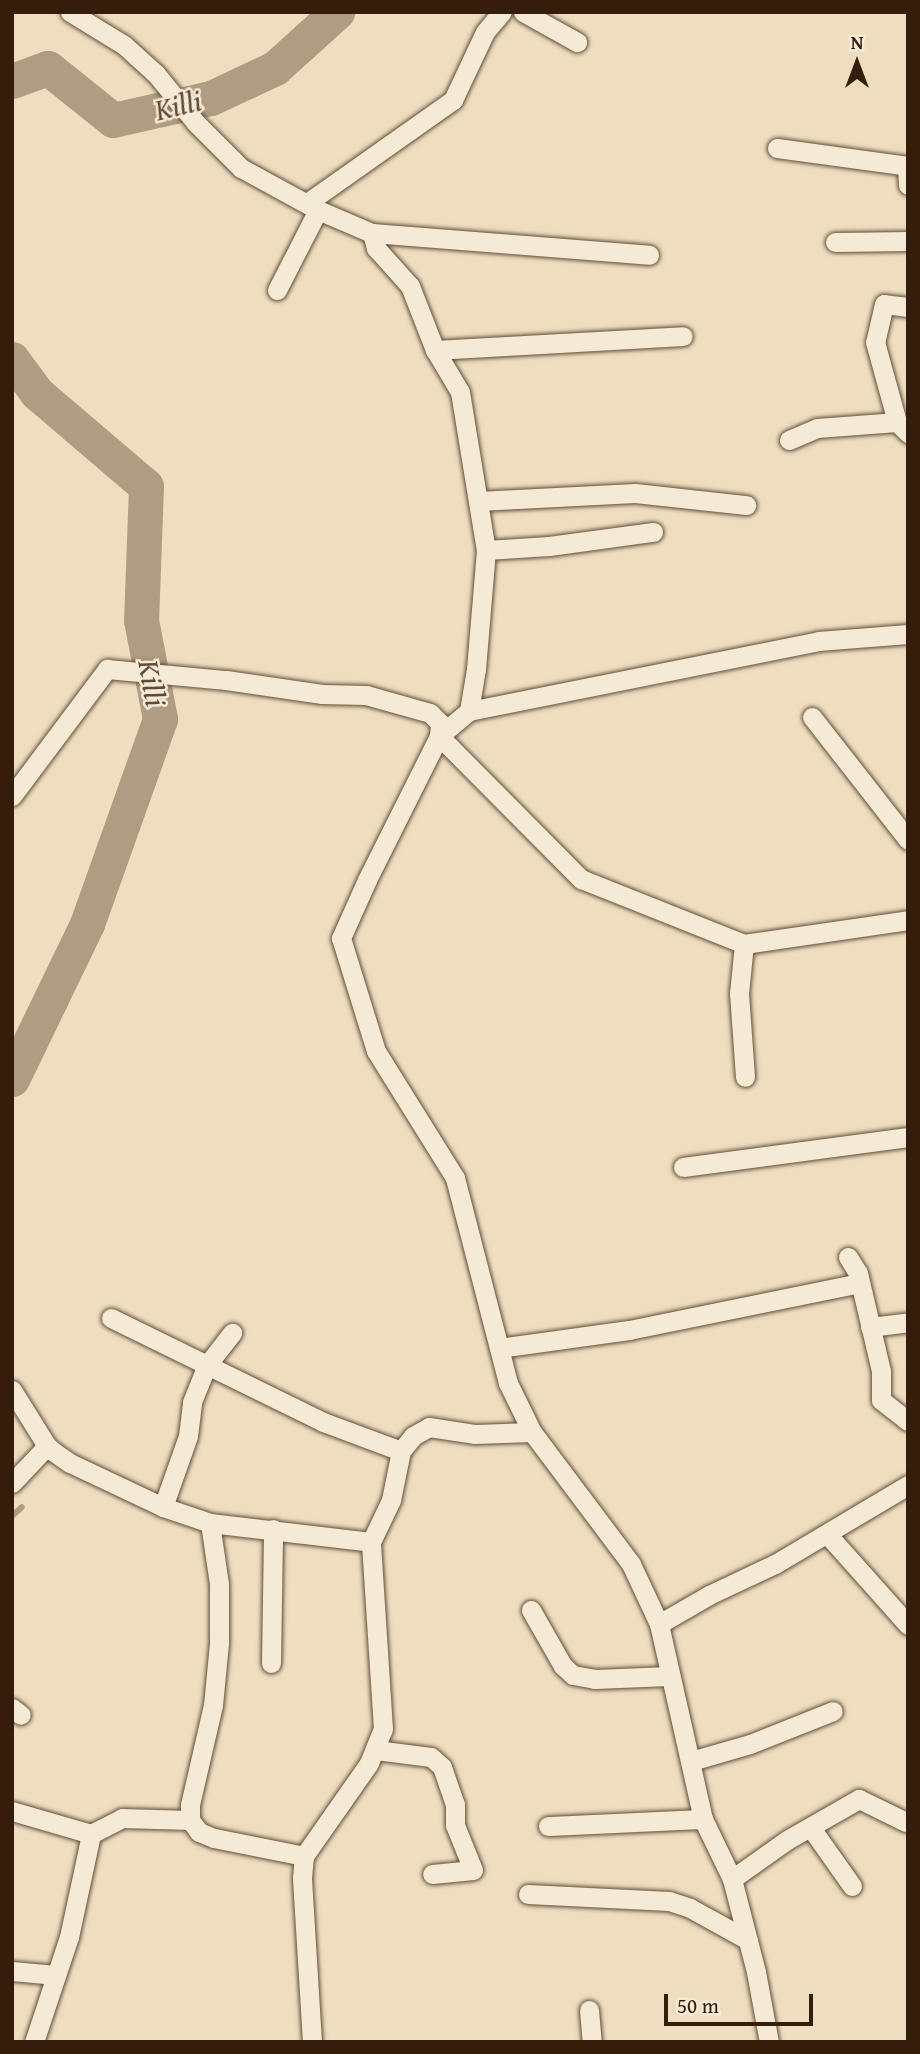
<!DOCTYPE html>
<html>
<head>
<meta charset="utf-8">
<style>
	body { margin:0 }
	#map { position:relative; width:920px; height:2054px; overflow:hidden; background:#eedebf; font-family:"Gentium Book Plus",serif }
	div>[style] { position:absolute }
	.stream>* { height:6px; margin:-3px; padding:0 3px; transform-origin:3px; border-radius:3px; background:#af9c82 }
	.river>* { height:35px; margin:-17.5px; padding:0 17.5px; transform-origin:17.5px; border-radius:17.5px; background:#af9c82 }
	.roads { filter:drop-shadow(0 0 2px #634d38) drop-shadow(0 0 2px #634d38) }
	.minor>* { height:19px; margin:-9.5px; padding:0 9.5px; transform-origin:9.5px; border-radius:9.5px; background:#f4ead5 }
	span { translate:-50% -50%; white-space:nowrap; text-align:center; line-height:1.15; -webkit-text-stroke:5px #f4ead5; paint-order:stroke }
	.water-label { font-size:30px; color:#604935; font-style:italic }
	.frame { position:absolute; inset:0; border:14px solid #351d0b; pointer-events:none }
	.north { position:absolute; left:822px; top:28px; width:70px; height:70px; -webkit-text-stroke:5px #f4ead5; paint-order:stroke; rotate:0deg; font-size:19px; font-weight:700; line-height:28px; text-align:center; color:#351d0b }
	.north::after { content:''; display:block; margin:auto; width:24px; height:32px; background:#351d0b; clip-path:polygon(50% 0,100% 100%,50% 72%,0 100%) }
	.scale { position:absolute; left:664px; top:1994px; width:149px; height:32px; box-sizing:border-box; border:4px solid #351d0b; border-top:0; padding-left:9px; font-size:21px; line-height:24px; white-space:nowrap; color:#351d0b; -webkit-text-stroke:5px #f4ead5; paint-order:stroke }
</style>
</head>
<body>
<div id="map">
	<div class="stream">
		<div style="left:12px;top:1516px;width:13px;rotate:-42deg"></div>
	</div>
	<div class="river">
		<div style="left:12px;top:81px;width:38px;rotate:-20deg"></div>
		<div style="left:48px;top:68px;width:83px;rotate:38.7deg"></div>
		<div style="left:113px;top:120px;width:100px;rotate:-12.7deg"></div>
		<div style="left:211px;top:98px;width:71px;rotate:-25.1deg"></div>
		<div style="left:275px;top:68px;width:84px;rotate:-42.1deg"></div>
		<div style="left:12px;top:359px;width:42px;rotate:53.7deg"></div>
		<div style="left:37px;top:393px;width:143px;rotate:40.5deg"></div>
		<div style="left:146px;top:486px;width:134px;rotate:92.1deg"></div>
		<div style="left:141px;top:620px;width:101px;rotate:79.1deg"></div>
		<div style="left:160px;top:719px;width:218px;rotate:109.6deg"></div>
		<div style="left:87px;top:924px;width:172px;rotate:115.8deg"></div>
	</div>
	<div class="roads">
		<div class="minor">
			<div style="left:70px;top:12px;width:63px;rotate:31.4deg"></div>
			<div style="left:124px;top:45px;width:43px;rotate:42.2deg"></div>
			<div style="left:156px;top:74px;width:63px;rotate:50.8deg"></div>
			<div style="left:196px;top:123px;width:64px;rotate:45deg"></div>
			<div style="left:241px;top:168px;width:88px;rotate:28.6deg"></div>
			<div style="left:318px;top:210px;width:59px;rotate:23.1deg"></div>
			<div style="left:372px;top:233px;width:16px;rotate:75deg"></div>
			<div style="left:376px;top:248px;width:51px;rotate:48.2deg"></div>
			<div style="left:410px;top:286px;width:69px;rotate:68.7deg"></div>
			<div style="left:435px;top:350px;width:49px;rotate:59.2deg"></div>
			<div style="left:460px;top:392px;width:160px;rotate:80.7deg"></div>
			<div style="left:486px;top:550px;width:119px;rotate:94.8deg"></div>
			<div style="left:476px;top:669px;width:43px;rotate:99.5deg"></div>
			<div style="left:469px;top:711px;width:39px;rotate:140deg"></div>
			<div style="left:439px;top:736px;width:161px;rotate:116.6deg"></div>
			<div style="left:367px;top:880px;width:64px;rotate:114.1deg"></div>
			<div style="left:341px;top:938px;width:118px;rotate:72.8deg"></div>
			<div style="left:376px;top:1051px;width:150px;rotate:58.1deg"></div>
			<div style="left:455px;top:1178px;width:212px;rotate:75.5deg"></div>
			<div style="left:508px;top:1383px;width:55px;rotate:63.9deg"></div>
			<div style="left:532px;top:1432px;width:165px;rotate:53.1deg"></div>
			<div style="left:631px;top:1564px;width:66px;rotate:65deg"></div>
			<div style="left:659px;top:1624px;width:200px;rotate:77.3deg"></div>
			<div style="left:703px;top:1819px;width:67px;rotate:64.2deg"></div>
			<div style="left:732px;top:1879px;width:96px;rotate:75.5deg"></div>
			<div style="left:756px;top:1972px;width:71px;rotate:79.5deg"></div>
			<div style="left:523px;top:12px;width:62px;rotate:29.1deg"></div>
			<div style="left:777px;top:148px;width:132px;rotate:7.8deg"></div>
			<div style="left:907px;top:166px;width:19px;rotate:87deg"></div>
			<div style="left:307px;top:203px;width:179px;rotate:-35.2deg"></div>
			<div style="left:453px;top:100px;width:75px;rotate:-64.8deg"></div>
			<div style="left:485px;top:32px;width:26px;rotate:-50deg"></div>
			<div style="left:372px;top:233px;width:278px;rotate:4.5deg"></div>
			<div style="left:835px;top:242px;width:73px;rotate:-0.8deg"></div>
			<div style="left:277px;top:290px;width:90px;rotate:-62.9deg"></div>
			<div style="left:908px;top:307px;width:24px;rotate:-173deg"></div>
			<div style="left:884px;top:304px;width:39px;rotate:103deg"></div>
			<div style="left:875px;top:342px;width:83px;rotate:74.6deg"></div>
			<div style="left:897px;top:422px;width:16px;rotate:45deg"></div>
			<div style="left:435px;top:350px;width:248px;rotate:-3.2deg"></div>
			<div style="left:789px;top:440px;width:30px;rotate:-23deg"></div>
			<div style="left:817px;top:428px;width:80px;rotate:-4.3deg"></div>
			<div style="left:478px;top:501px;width:157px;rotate:-2.9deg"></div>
			<div style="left:635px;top:493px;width:112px;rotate:6.2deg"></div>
			<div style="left:486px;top:550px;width:63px;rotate:-3.6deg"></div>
			<div style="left:549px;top:546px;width:105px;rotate:-7.7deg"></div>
			<div style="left:469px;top:711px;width:356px;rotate:-11.3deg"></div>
			<div style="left:818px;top:641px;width:90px;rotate:-4.4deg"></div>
			<div style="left:812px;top:717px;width:156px;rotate:52deg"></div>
			<div style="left:12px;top:796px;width:159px;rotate:-53.2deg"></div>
			<div style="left:107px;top:669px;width:120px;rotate:5.3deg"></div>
			<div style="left:226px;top:680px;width:97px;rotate:8.3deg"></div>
			<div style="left:322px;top:694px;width:44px;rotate:1.3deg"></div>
			<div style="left:366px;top:695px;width:66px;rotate:15.7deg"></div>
			<div style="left:430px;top:713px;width:14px;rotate:45deg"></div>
			<div style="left:440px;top:723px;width:13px;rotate:94deg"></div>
			<div style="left:439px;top:736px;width:202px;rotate:45.2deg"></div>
			<div style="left:581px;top:879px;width:175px;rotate:21.7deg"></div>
			<div style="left:744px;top:944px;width:166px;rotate:-8.3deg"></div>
			<div style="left:744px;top:944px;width:49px;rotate:95.8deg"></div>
			<div style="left:739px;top:993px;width:84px;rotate:85.9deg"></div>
			<div style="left:683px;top:1167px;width:227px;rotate:-7.6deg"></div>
			<div style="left:848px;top:1257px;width:19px;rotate:58deg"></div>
			<div style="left:858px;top:1273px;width:101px;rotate:76.8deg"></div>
			<div style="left:881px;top:1371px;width:29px;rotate:90deg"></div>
			<div style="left:881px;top:1400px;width:34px;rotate:38deg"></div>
			<div style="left:111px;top:1318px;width:236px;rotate:26.1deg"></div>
			<div style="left:323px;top:1422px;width:83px;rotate:20.4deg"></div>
			<div style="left:870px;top:1327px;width:38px;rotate:-7deg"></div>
			<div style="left:499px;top:1348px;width:131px;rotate:-7.9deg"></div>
			<div style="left:629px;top:1330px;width:235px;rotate:-11.5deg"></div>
			<div style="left:12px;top:1390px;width:66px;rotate:58deg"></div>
			<div style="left:47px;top:1446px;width:9px;rotate:41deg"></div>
			<div style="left:54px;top:1452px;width:19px;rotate:35deg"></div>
			<div style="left:70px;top:1463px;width:103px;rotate:25.3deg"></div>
			<div style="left:163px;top:1507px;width:50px;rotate:18.8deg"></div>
			<div style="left:210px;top:1523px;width:162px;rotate:6.7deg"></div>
			<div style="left:371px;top:1542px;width:47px;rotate:-64.5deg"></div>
			<div style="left:391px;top:1500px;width:50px;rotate:-78.5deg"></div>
			<div style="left:401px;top:1451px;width:19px;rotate:-51deg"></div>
			<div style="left:413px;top:1436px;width:18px;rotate:-29deg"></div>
			<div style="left:429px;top:1427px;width:47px;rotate:8.7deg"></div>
			<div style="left:475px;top:1434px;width:57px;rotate:-2deg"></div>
			<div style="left:12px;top:1483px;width:51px;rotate:-46.6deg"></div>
			<div style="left:163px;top:1507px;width:75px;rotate:-70.6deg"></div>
			<div style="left:188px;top:1436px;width:34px;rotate:-83deg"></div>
			<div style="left:192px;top:1402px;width:40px;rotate:-68deg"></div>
			<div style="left:207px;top:1365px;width:41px;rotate:-52deg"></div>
			<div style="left:210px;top:1523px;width:62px;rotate:81.6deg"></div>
			<div style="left:219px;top:1584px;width:59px;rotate:90deg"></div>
			<div style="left:219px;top:1643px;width:62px;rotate:95.5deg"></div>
			<div style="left:213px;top:1705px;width:103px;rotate:103deg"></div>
			<div style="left:190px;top:1805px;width:15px;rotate:90deg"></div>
			<div style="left:190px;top:1820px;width:15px;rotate:53deg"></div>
			<div style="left:199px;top:1832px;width:16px;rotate:22deg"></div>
			<div style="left:214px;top:1838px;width:92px;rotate:11.3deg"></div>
			<div style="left:827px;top:1534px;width:122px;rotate:48.3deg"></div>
			<div style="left:531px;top:1610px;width:64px;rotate:60.3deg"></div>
			<div style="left:563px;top:1666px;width:13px;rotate:42deg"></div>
			<div style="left:573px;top:1675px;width:22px;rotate:10deg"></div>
			<div style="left:595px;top:1679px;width:74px;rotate:-2.3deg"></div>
			<div style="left:659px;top:1624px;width:58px;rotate:-30.1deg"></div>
			<div style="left:709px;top:1595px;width:73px;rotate:-25.2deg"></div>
			<div style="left:775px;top:1564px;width:155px;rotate:-30.7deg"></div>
			<div style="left:271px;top:1663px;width:134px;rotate:-89.1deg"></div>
			<div style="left:12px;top:1708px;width:11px;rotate:38deg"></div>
			<div style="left:376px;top:1750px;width:55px;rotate:7.3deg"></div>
			<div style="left:431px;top:1757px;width:15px;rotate:42deg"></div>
			<div style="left:442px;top:1767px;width:39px;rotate:71deg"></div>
			<div style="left:455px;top:1804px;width:21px;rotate:90deg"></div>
			<div style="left:455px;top:1825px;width:48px;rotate:68.2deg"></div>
			<div style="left:473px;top:1870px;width:41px;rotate:174.4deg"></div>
			<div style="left:691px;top:1761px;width:61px;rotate:-16.1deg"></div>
			<div style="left:750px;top:1744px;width:89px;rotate:-21.7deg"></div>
			<div style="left:12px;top:1811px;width:82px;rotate:16.2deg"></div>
			<div style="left:548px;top:1826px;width:155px;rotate:-2.6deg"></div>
			<div style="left:811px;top:1828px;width:71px;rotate:54.7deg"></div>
			<div style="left:732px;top:1879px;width:67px;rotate:-35.3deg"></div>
			<div style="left:787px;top:1840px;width:83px;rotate:-29.7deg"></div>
			<div style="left:859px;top:1799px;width:52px;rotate:26.1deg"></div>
			<div style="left:528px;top:1894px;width:141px;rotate:2.8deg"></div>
			<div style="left:669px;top:1901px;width:22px;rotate:18deg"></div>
			<div style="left:690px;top:1908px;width:66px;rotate:28.9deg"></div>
			<div style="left:12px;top:1971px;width:44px;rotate:5.2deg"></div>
			<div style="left:589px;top:2010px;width:32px;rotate:85deg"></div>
			<div style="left:34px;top:2042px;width:111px;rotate:-71.6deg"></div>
			<div style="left:69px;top:1937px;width:105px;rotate:-77.9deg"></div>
			<div style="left:91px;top:1834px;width:35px;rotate:-27deg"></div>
			<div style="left:122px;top:1818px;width:68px;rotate:1.7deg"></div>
			<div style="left:312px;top:2042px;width:164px;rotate:-93.5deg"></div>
			<div style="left:302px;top:1878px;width:22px;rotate:-85deg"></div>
			<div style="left:304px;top:1856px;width:113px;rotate:-55deg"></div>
			<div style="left:369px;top:1763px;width:37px;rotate:-68deg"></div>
			<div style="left:383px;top:1729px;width:187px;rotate:-93.7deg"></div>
		</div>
	</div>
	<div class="water-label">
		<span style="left:178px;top:105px;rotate:-13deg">Killi</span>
		<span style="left:153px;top:683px;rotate:80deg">Killi</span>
	</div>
	<div class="frame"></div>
	<div class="north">N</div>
	<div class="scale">50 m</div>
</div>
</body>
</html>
